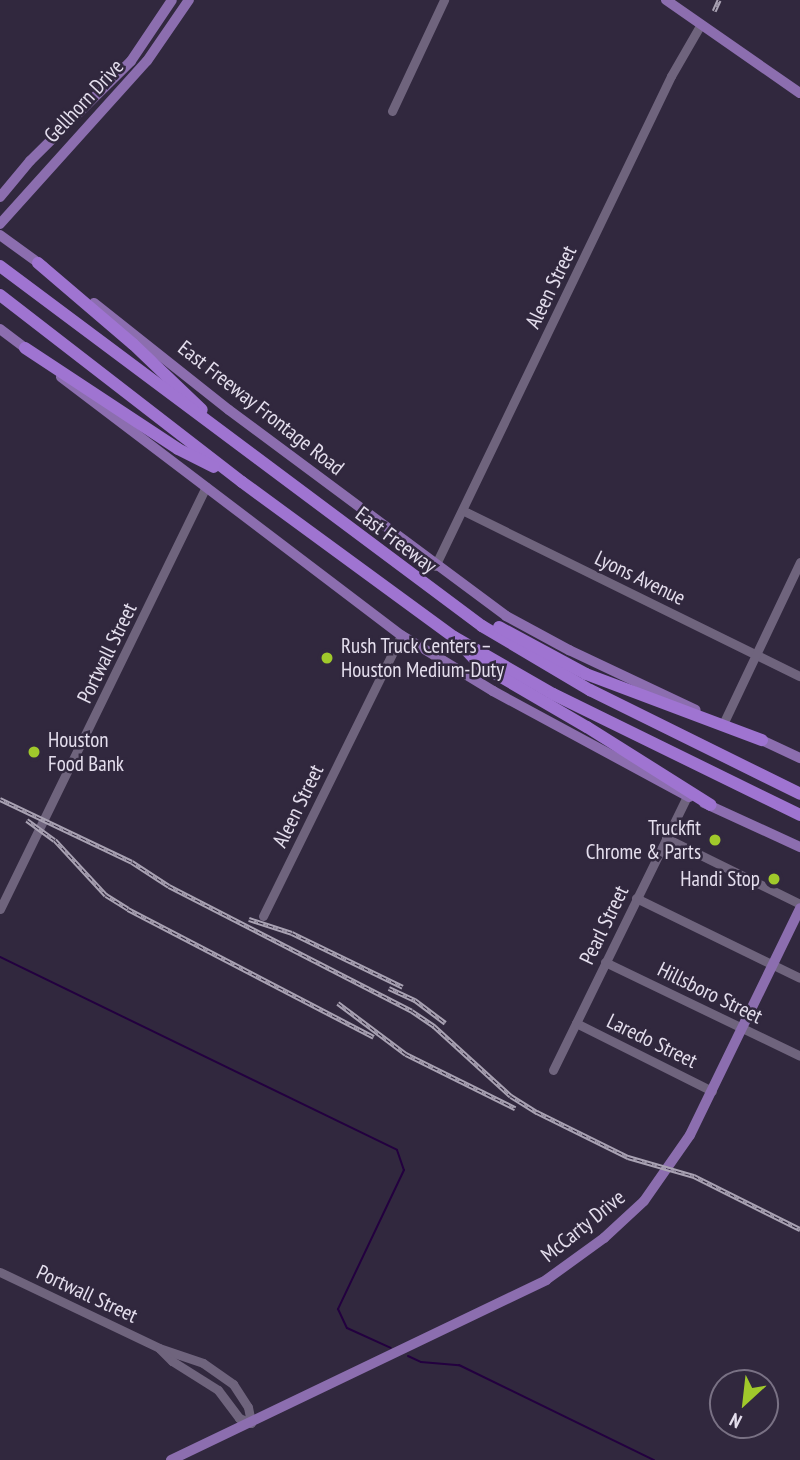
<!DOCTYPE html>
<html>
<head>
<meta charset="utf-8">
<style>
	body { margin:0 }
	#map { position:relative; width:800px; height:1460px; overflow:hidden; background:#31283e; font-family:"PT Sans Narrow",sans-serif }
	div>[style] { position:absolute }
	.stream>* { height:2px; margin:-1px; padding:0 1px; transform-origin:1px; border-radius:1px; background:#23003f }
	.minor>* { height:9px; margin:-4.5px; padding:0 4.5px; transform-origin:4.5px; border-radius:4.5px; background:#6f647d }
	.major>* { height:10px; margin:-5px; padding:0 5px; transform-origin:5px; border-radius:5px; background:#8c6eaf }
	.highway>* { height:12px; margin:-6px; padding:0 6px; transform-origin:6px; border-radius:6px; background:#9f74d1 }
	.rail>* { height:4.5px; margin-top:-2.25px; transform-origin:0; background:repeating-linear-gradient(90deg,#31283e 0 5px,#a9a2b3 0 10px); box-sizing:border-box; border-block:2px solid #a9a2b3 }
	.dots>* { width:19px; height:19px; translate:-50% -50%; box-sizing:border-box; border:4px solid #31283e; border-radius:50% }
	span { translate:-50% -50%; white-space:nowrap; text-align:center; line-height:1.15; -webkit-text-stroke:5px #31283e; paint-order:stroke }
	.street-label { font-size:21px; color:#e4deed }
	.poi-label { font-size:21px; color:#e4deed }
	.left { translate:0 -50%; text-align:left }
	.right { translate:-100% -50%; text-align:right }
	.north { position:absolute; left:709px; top:1369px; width:70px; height:70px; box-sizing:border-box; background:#31283e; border:2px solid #797184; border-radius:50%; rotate:207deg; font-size:19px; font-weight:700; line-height:28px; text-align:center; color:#e4deed }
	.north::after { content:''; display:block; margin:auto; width:24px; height:32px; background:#a0c92b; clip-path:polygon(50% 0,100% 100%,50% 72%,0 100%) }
</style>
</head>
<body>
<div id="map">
	<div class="stream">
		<div style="left:0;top:957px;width:441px;rotate:25.9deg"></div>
		<div style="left:397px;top:1150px;width:21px;rotate:71deg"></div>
		<div style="left:404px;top:1170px;width:154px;rotate:115.4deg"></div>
		<div style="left:338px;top:1309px;width:21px;rotate:65deg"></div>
		<div style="left:347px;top:1328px;width:48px;rotate:24.4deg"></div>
		<div style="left:408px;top:1356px;width:14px;rotate:25deg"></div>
		<div style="left:421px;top:1362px;width:38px;rotate:5deg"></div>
		<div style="left:459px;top:1365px;width:217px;rotate:26deg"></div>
	</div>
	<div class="minor">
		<div style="left:392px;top:111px;width:123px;rotate:-64.9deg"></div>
		<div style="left:464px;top:511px;width:374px;rotate:26.2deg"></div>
		<div style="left:435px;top:566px;width:544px;rotate:-64.28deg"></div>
		<div style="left:671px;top:76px;width:60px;rotate:-60deg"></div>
		<div style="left:724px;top:722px;width:177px;rotate:-64.6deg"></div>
		<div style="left:666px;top:838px;width:149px;rotate:26.2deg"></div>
		<div style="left:636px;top:898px;width:182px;rotate:26deg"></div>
		<div style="left:0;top:909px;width:470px;rotate:-64deg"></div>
		<div style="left:263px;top:916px;width:313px;rotate:-63.8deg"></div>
		<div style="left:605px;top:962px;width:216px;rotate:25.7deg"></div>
		<div style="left:576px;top:1023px;width:152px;rotate:26.6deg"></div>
		<div style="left:553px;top:1070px;width:305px;rotate:-63.9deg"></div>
		<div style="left:0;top:1272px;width:176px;rotate:25.5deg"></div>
		<div style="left:159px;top:1348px;width:46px;rotate:18.8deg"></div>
		<div style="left:203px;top:1363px;width:37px;rotate:35deg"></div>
		<div style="left:233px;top:1384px;width:27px;rotate:57deg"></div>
		<div style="left:248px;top:1407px;width:16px;rotate:79deg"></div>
		<div style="left:160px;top:1349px;width:17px;rotate:45deg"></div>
		<div style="left:172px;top:1361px;width:54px;rotate:32.2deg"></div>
		<div style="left:218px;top:1390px;width:35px;rotate:53deg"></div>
		<div style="left:239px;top:1418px;width:13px;rotate:23deg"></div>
	</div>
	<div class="major">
		<div style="left:666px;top:0;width:163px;rotate:34.8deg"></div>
		<div style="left:0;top:197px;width:47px;rotate:-50.2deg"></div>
		<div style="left:30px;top:161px;width:142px;rotate:-44.7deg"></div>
		<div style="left:131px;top:61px;width:73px;rotate:-56.1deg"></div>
		<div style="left:0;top:224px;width:219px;rotate:-48deg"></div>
		<div style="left:147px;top:61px;width:74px;rotate:-55.5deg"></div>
		<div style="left:0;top:235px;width:54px;rotate:36deg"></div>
		<div style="left:94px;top:303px;width:172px;rotate:38.4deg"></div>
		<div style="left:229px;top:410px;width:345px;rotate:36.6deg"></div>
		<div style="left:506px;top:616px;width:72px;rotate:28.4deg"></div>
		<div style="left:569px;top:650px;width:140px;rotate:25.3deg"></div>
		<div style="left:0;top:329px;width:38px;rotate:37deg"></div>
		<div style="left:61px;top:377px;width:427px;rotate:37.2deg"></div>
		<div style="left:401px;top:635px;width:108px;rotate:31.3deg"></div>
		<div style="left:493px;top:691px;width:223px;rotate:28.4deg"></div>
		<div style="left:755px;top:737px;width:50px;rotate:25deg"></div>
		<div style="left:704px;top:803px;width:106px;rotate:24.6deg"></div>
		<div style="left:171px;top:1460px;width:416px;rotate:-25.6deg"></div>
		<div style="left:546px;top:1280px;width:72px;rotate:-35.9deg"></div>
		<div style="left:604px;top:1238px;width:54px;rotate:-42.8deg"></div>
		<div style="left:644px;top:1201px;width:80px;rotate:-55.1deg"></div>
		<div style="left:690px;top:1135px;width:252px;rotate:-64.1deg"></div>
	</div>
	<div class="highway">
		<div style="left:38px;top:263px;width:125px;rotate:40.5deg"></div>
		<div style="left:133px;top:344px;width:95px;rotate:43.7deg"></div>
		<div style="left:0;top:266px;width:602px;rotate:36.76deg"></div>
		<div style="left:482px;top:626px;width:126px;rotate:30.7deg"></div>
		<div style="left:590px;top:690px;width:234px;rotate:26.3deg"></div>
		<div style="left:0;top:295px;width:306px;rotate:37.7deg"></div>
		<div style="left:242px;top:482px;width:263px;rotate:36.2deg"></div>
		<div style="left:454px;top:637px;width:114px;rotate:29.9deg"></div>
		<div style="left:553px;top:694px;width:275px;rotate:26.1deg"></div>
		<div style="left:25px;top:348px;width:183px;rotate:33.4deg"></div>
		<div style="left:178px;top:449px;width:40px;rotate:26.6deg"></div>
		<div style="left:499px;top:627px;width:99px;rotate:28.4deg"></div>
		<div style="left:586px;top:674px;width:188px;rotate:20.6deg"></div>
		<div style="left:466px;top:650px;width:19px;rotate:47deg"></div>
		<div style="left:479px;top:664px;width:125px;rotate:30.3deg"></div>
		<div style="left:587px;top:727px;width:146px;rotate:32.2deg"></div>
	</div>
	<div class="rail">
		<div style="left:714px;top:11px;width:12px;rotate:-66deg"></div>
		<div style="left:0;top:799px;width:146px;rotate:25.5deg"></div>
		<div style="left:132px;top:862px;width:44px;rotate:33deg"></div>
		<div style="left:169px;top:886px;width:273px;rotate:27.2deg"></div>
		<div style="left:412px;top:1011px;width:27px;rotate:34deg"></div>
		<div style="left:434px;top:1026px;width:104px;rotate:42.3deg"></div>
		<div style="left:511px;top:1096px;width:31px;rotate:32deg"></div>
		<div style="left:537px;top:1112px;width:102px;rotate:26.3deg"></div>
		<div style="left:628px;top:1157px;width:69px;rotate:16.1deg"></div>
		<div style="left:694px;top:1176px;width:119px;rotate:26.6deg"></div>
		<div style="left:27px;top:820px;width:34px;rotate:36deg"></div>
		<div style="left:55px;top:840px;width:75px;rotate:47.2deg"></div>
		<div style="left:106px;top:895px;width:26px;rotate:32deg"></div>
		<div style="left:128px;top:909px;width:277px;rotate:27.5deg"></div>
		<div style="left:249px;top:919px;width:45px;rotate:18deg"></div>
		<div style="left:292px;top:933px;width:123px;rotate:25.9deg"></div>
		<div style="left:389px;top:988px;width:29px;rotate:25deg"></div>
		<div style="left:415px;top:1000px;width:38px;rotate:37deg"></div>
		<div style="left:338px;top:1003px;width:85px;rotate:36.9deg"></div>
		<div style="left:406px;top:1054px;width:122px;rotate:26.4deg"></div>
	</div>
	<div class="dots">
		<div style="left:327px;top:658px;background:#a0c92b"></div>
		<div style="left:34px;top:752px;background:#a0c92b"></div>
		<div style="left:715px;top:840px;background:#a0c92b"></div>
		<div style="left:774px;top:879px;background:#a0c92b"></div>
	</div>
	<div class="street-label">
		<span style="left:84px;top:101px;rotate:-47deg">Gellhorn Drive</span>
		<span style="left:551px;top:287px;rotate:-64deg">Aleen Street</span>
		<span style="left:261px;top:408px;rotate:38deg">East Freeway Frontage Road</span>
		<span style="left:396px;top:540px;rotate:37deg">East Freeway</span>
		<span style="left:640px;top:578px;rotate:26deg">Lyons Avenue</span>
		<span style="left:107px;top:653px;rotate:-64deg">Portwall Street</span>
		<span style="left:298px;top:806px;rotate:-64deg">Aleen Street</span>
		<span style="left:604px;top:925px;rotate:-64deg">Pearl Street</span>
		<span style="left:710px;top:993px;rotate:26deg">Hillsboro Street</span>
		<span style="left:652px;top:1041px;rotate:26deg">Laredo Street</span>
		<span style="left:583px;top:1226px;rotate:-39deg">McCarty Drive</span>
		<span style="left:87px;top:1294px;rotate:25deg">Portwall Street</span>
	</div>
	<div class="poi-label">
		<span class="left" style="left:341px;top:658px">Rush Truck Centers –<br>Houston Medium-Duty</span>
		<span class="left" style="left:48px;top:752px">Houston<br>Food Bank</span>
		<span class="right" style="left:701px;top:840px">Truckfit<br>Chrome &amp; Parts</span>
		<span class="right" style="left:760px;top:879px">Handi Stop</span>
	</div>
	<div class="north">N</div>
</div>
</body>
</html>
